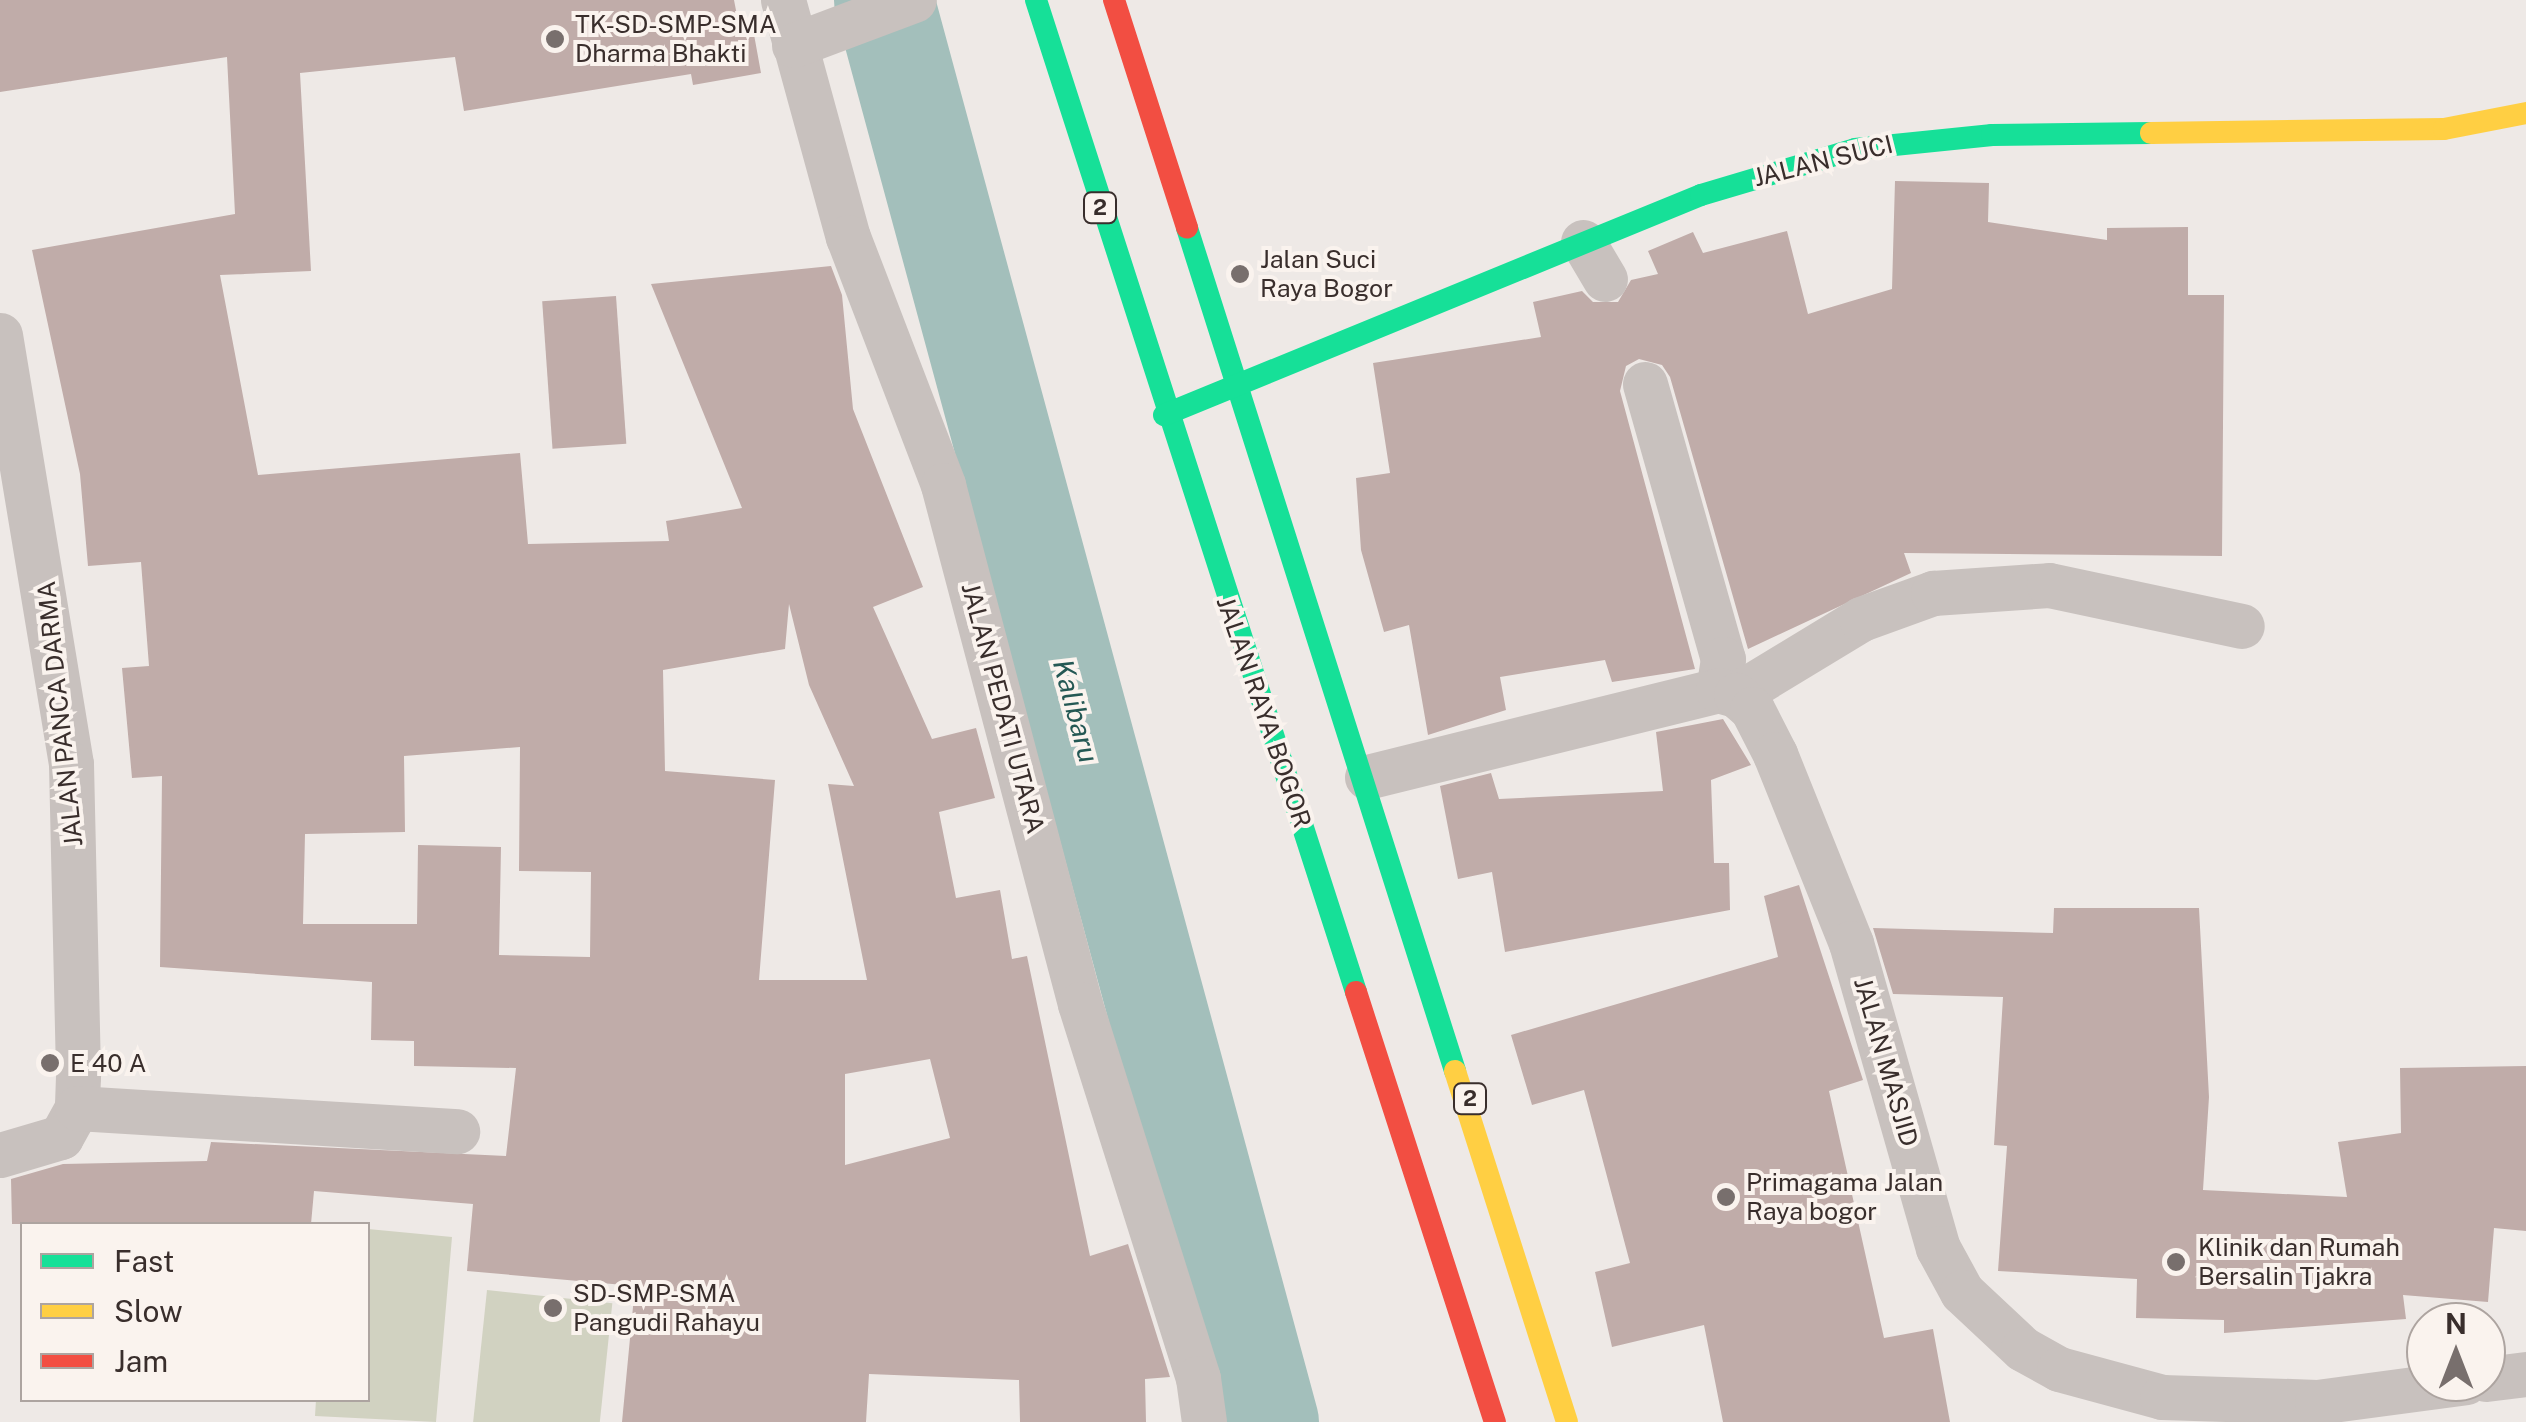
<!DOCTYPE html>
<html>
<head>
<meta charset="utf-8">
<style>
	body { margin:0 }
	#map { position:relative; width:2526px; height:1422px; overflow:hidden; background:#eee9e6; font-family:"Public Sans",sans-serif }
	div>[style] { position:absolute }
	.green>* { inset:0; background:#d1d2c1; transform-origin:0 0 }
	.river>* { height:100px; margin:-50px; padding:0 50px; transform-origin:50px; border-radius:50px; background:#a3bfbb }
	.building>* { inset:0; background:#c0aca9; transform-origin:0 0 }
	.street>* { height:45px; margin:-22.5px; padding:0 22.5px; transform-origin:22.5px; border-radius:22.5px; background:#c8c1be }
	.fast>* { height:22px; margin:-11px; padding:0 11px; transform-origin:11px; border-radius:11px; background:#16e098 }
	.slow>* { height:22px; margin:-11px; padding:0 11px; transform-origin:11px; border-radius:11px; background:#ffcf43 }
	.jam>* { height:22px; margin:-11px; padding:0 11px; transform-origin:11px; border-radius:11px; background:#f24e42 }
	.dots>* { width:28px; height:28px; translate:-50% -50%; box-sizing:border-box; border:5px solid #faf3ee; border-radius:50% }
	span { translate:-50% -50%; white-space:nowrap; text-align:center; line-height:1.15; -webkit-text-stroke:8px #faf3ee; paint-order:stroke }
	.shield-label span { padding:2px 8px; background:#faf3ee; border:2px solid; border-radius:8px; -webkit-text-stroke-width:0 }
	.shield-label { font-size:22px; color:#392e2c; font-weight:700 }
	.poi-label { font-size:25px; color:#392e2c }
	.left { translate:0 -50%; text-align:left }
	.street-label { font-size:25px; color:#392e2c }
	.water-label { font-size:28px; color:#245854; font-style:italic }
	.legend { position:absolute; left:20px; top:1222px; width:350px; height:180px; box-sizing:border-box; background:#faf3ee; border:2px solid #ada4a0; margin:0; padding:12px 18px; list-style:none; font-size:30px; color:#392e2c }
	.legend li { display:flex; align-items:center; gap:20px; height:50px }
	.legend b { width:50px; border:2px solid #ada4a0 }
	.north { position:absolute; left:2406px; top:1302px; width:100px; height:100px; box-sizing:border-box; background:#faf3ee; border:2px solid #ada4a0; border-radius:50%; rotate:0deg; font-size:28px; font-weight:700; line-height:40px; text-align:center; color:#392e2c }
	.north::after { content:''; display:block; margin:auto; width:35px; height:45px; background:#786f6d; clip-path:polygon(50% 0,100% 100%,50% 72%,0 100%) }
</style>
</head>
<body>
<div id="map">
	<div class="green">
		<div style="clip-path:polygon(368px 1229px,452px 1237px,436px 1422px,315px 1416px,316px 1400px,368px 1400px)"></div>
		<div style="left:487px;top:1290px;width:126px;height:133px;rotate:6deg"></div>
	</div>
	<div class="river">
		<div style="left:884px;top:0;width:1473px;rotate:74.85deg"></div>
	</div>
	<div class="building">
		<div style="clip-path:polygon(evenodd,0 0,734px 0,740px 31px,753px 29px,761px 73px,693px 85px,691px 74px,464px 111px,455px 57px,300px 73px,311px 271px,220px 275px,258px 475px,520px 453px,528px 544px,669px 541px,666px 521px,742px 508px,651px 284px,831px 266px,842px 295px,853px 409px,923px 587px,873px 607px,932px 739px,976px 728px,995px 798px,939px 812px,956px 898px,1000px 890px,1012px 959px,1027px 956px,1090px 1256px,1128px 1244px,1170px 1377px,1145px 1379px,1146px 1422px,1020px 1422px,1019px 1380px,869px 1374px,866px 1422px,622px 1422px,635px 1286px,467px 1271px,473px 1204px,314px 1191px,311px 1224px,12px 1224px,11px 1179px,63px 1164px,207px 1161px,211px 1142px,506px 1156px,516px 1068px,414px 1066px,414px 1041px,371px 1040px,372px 982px,160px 967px,162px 776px,132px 778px,122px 668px,149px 666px,141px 562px,88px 566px,80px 474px,32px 250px,235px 214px,227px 57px,0 92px,0 0,789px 604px,809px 685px,854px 786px,828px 784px,867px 980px,759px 980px,775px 780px,665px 771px,663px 670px,785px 649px,789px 604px,0 0,520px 747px,519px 871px,591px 872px,590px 957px,499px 955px,501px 847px,418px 845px,417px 924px,303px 924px,305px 834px,405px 832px,404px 756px,520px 747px,0 0,930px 1059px,950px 1138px,845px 1165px,845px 1074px,930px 1059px)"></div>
		<div style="clip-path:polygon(1895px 181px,1989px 183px,1988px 222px,2107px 240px,2107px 228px,2188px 227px,2188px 295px,2224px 295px,2222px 556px,1904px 553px,1911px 573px,1748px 649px,1670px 377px,1662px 365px,1639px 359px,1626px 366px,1620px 391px,1695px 669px,1612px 682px,1605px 660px,1500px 677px,1506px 710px,1428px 735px,1409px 625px,1384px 632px,1361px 550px,1356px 478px,1390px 473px,1373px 363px,1541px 337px,1533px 302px,1582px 291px,1593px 302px,1618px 302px,1631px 280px,1658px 274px,1648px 251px,1693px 232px,1703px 253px,1787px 231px,1808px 314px,1892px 289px)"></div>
		<div style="left:616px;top:296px;width:148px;height:74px;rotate:86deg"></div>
		<div style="clip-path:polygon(1723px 719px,1751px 765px,1711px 780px,1714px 863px,1729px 863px,1730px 910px,1505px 952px,1492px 872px,1458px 879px,1440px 786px,1491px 773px,1499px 799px,1663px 791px,1656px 732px)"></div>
		<div style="clip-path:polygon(1799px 885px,1863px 1080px,1829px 1091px,1884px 1338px,1933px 1329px,1950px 1422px,1723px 1422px,1704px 1325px,1612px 1347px,1595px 1272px,1630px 1263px,1584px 1090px,1532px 1105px,1511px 1035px,1778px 957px,1764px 896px)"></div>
		<div style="clip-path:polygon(2054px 908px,2199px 908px,2209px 1097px,2203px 1190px,2347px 1197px,2338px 1142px,2401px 1133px,2400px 1068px,2526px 1066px,2526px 1231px,2494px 1228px,2488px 1302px,2403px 1295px,2406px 1319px,2224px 1333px,2224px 1320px,2136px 1318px,2137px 1279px,1998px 1271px,2007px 1146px,1994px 1145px,2003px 997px,1893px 994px,1873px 928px,2053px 933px)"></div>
	</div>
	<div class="street">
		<div style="left:783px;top:0;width:246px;rotate:74.7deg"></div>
		<div style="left:848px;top:237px;width:266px;rotate:69deg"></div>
		<div style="left:943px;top:485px;width:537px;rotate:75.21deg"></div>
		<div style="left:1080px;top:1004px;width:392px;rotate:72.5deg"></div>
		<div style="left:1198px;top:1378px;width:44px;rotate:82.2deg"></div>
		<div style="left:794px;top:45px;width:128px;rotate:-20.6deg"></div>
		<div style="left:1583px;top:242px;width:43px;rotate:59.3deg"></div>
		<div style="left:0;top:335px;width:435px;rotate:80.6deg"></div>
		<div style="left:71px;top:764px;width:312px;rotate:88.7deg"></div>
		<div style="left:78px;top:1076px;width:32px;rotate:92deg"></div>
		<div style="left:77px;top:1108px;width:33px;rotate:119deg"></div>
		<div style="left:61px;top:1137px;width:64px;rotate:163.6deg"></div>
		<div style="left:1645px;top:384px;width:286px;rotate:74.2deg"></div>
		<div style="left:1723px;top:659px;width:31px;rotate:99deg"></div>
		<div style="left:1736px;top:695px;width:146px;rotate:-31.3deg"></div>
		<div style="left:1861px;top:619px;width:77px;rotate:-19.9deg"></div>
		<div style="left:1933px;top:593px;width:116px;rotate:-3.9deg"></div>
		<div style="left:2049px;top:585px;width:197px;rotate:12deg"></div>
		<div style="left:1367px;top:777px;width:362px;rotate:-13.9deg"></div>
		<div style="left:1718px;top:690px;width:19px;rotate:16deg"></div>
		<div style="left:1736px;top:695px;width:21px;rotate:41deg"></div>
		<div style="left:1752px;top:709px;width:51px;rotate:62.9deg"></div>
		<div style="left:1775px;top:754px;width:204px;rotate:68.1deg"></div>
		<div style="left:1851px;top:943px;width:317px;rotate:74.1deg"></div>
		<div style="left:1938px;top:1248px;width:50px;rotate:61.4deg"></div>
		<div style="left:1962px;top:1292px;width:83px;rotate:43.1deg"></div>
		<div style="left:2023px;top:1349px;width:41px;rotate:29.1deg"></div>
		<div style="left:2059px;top:1369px;width:107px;rotate:15.2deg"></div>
		<div style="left:2162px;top:1397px;width:155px;rotate:1.8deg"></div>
		<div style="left:2317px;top:1402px;width:150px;rotate:-7.6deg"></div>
		<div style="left:77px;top:1108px;width:381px;rotate:3.5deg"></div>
		<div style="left:2486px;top:1379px;width:40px;rotate:-7.1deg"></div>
	</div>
	<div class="fast">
		<div style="left:1036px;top:0;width:1042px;rotate:72.12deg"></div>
		<div style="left:1187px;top:228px;width:885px;rotate:72.36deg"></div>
		<div style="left:1164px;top:415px;width:580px;rotate:-22.28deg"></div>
		<div style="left:1701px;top:195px;width:161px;rotate:-16.6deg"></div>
		<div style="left:1855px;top:149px;width:138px;rotate:-5.8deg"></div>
		<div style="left:1992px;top:135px;width:159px;rotate:-0.7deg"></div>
	</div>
	<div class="slow">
		<div style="left:2151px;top:133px;width:293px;rotate:-0.8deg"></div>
		<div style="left:2444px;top:129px;width:84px;rotate:-11deg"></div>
		<div style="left:1455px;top:1071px;width:368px;rotate:72.3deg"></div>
	</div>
	<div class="jam">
		<div style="left:1114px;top:0;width:239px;rotate:72.2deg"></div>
		<div style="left:1356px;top:992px;width:452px;rotate:72.1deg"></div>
	</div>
	<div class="dots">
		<div style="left:555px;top:39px;background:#786f6d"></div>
		<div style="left:1240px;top:274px;background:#786f6d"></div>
		<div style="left:50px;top:1063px;background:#786f6d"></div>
		<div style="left:1726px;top:1197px;background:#786f6d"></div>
		<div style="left:2176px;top:1262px;background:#786f6d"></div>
		<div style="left:553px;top:1308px;background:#786f6d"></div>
	</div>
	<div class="shield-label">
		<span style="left:1100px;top:208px">2</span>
		<span style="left:1470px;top:1099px">2</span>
	</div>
	<div class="poi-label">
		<span class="left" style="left:575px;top:39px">TK-SD-SMP-SMA<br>Dharma Bhakti</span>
		<span class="left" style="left:1260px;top:274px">Jalan Suci<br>Raya Bogor</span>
		<span class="left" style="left:70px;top:1063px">E 40 A</span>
		<span class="left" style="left:1746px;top:1197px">Primagama Jalan<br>Raya bogor</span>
		<span class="left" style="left:2198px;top:1262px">Klinik dan Rumah<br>Bersalin Tjakra</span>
		<span class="left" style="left:573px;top:1308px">SD-SMP-SMA<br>Pangudi Rahayu</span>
	</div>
	<div class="street-label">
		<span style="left:1823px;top:161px;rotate:-14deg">JALAN SUCI</span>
		<span style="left:1003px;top:708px;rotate:75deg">JALAN PEDATI UTARA</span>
		<span style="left:1264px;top:712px;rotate:71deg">JALAN RAYA BOGOR</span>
		<span style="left:60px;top:714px;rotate:-96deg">JALAN PANCA DARMA</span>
		<span style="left:1886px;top:1062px;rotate:74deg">JALAN MASJID</span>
	</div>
	<div class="water-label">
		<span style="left:1076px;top:711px;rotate:75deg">Kalibaru</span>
	</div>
	<ul class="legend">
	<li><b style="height:12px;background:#16e098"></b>Fast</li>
	<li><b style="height:12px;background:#ffcf43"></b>Slow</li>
	<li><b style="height:12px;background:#f24e42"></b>Jam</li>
	</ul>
	<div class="north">N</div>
</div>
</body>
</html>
